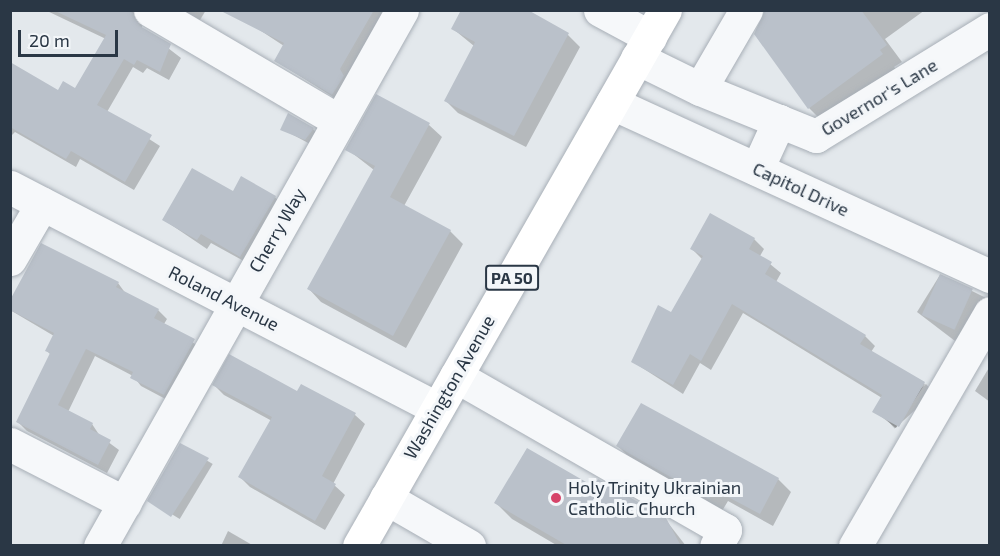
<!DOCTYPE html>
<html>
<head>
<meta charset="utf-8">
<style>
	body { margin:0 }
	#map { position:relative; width:1000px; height:556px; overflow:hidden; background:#e3e8ec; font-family:"Exo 2",sans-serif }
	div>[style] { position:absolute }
	.shadow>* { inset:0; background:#0003; transform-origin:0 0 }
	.building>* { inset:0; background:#bac1ca; transform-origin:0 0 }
	.roads { filter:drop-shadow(0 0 2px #a8afb7) drop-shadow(0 0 2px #a8afb7) }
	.minor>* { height:33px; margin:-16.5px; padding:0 16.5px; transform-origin:16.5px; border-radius:16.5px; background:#f6f8fa }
	.major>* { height:33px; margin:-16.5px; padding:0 16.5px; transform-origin:16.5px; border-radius:16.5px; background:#fff }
	.dots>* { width:16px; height:16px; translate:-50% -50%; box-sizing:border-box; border:3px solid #f3f6f9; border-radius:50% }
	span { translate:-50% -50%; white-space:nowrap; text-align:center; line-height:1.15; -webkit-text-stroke:6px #f3f6f9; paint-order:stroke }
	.shield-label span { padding:2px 4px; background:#f3f6f9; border:2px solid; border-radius:4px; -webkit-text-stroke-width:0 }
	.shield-label { font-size:16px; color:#2a3745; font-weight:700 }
	.street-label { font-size:18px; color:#2a3745 }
	.poi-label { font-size:18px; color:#2a3745 }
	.left { translate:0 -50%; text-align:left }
	.frame { position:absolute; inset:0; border:12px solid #2a3745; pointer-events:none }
	.scale { position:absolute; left:18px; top:30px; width:100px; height:27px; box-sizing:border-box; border:3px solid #2a3745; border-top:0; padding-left:8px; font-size:18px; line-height:21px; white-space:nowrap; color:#2a3745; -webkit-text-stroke:4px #f3f6f9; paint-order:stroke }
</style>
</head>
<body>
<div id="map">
	<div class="shadow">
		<div style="clip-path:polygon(45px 10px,142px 10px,142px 28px,181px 58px,169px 80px,147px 68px,143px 73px,133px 67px,107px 112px,160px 146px,134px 190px,80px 159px,76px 167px,15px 132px,10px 137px,10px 64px,58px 92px,76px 90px,106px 39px)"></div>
		<div style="clip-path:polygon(182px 10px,206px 10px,200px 20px)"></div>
		<div style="clip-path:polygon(264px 10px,386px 10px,341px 102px,276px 61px,284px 46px,255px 27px)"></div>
		<div style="clip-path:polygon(766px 10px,925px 10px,885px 39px,902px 62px,894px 67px,898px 71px,825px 124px,809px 108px)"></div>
		<div style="clip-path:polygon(452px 28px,568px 35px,580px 47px,526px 147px,458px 113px,446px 101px,474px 46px)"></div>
		<div style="clip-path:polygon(429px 125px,442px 137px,404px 206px,450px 231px,463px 244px,406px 348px,321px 302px,309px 289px,374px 170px,347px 149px)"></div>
		<div style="clip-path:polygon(282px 129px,313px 129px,318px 134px,310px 144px)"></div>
		<div style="clip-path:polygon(233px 193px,275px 197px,284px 207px,251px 265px,211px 243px,207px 249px,164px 220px)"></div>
		<div style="clip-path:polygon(754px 239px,764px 249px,760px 256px,781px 273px,776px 282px,865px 336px,875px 346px,871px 352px,925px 384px,896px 428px,874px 411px,882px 398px,743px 313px,711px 370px,700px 363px,683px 394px,633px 362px,672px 314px,702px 259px,692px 249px)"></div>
		<div style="clip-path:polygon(940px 275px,990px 300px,955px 341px,917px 312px)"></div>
		<div style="clip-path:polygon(118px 283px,126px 294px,158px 310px,167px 319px,164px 324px,203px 349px,173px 403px,141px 386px,133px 376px,95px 356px,68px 412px,92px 424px,100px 436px,119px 450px,107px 473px,27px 431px,18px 422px,51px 355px,47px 351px,54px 336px,10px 310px)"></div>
		<div style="clip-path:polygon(990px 366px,990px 402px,975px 391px)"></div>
		<div style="left:926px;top:384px;width:12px;height:53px;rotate:48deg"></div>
		<div style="clip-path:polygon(214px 385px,298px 393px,355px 415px,365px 424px,333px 484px,345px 495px,325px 530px,250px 487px,240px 477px,272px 421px,224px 395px)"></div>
		<div style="left:181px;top:445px;width:37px;height:64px;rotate:31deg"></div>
		<div style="clip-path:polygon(618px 446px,778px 479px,791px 492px,773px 526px,728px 501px,722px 511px,631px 459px)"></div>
		<div style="clip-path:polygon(594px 488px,665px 519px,686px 546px,558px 546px,512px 519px,496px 503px)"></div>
		<div style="clip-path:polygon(228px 531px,254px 546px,221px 546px)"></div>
	</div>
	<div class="building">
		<div style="clip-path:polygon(53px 10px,131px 10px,140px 26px,171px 44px,160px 72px,137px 60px,134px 65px,124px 59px,97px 105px,152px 135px,125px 182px,71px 151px,66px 159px,10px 127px,10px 62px,58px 90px,63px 81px,75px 88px,106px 35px)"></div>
		<div style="clip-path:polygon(219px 10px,374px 10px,340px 69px,344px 76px,332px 95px,274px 61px,284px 43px)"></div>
		<div style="clip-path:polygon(461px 10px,528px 10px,569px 33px,514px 136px,444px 101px,475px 42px,451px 29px)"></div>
		<div style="clip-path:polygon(765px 10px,861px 10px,887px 45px,880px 50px,883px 54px,808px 109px,754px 34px)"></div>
		<div style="clip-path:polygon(376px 94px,430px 123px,390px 197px,451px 230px,393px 336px,307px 289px,375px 166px,345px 150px)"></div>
		<div style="clip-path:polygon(288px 113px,314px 128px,305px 140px,280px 130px)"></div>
		<div style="clip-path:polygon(192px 168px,233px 191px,241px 176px,276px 196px,240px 257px,201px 234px,197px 240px,162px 220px)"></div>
		<div style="clip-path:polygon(710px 213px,755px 238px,749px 249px,772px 262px,765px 274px,866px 335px,860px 344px,925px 382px,899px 427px,872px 412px,882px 395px,732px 304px,701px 361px,690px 354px,673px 385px,631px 362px,658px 305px,671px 312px,703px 256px,690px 249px)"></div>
		<div style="clip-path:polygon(41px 243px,119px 282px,116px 287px,159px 309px,154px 318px,195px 339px,164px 395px,130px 378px,133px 372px,86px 349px,58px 405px,93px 423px,90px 429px,111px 440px,98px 465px,16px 422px,50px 353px,45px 351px,54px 333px,10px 310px,10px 300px)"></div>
		<div style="left:940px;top:274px;width:36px;height:45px;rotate:24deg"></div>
		<div style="clip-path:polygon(229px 354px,297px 391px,301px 384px,356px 413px,322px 476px,336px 484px,315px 521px,238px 477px,272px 417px,212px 385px)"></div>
		<div style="clip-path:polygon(641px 403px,779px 478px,760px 514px,715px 490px,709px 499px,616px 446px)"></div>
		<div style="clip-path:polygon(180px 443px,209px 458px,171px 517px,147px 501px)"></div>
		<div style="clip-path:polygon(527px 448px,593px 486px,598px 479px,666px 518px,681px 546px,568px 546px,494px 503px)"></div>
	</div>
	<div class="roads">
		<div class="minor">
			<div style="left:150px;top:10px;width:219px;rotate:30.4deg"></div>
			<div style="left:600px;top:10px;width:57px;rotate:28.4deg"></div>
			<div style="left:746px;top:10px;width:91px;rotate:120.2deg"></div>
			<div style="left:700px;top:89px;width:85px;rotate:22.1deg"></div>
			<div style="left:637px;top:58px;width:70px;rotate:26.2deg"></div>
			<div style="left:612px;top:103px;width:416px;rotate:24.6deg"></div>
			<div style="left:757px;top:169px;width:53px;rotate:-65.4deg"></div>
			<div style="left:779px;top:121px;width:40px;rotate:22deg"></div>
			<div style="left:816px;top:136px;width:204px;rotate:-31.6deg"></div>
			<div style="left:10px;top:187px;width:481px;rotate:27.4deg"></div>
			<div style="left:10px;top:259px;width:64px;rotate:-59.8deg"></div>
			<div style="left:456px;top:376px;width:310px;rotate:29.8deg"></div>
			<div style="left:725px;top:530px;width:18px;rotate:119deg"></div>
			<div style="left:10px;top:444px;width:129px;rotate:27.2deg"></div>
			<div style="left:386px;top:498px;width:96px;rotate:30deg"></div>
			<div style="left:100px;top:546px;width:615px;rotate:-60.6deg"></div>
			<div style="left:855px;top:546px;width:269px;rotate:-59.9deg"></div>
		</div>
		<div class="major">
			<div style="left:359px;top:546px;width:617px;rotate:-60.28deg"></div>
		</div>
	</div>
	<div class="dots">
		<div style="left:556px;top:498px;background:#d64469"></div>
	</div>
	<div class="shield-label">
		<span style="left:512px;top:278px">PA 50</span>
	</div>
	<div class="street-label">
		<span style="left:879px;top:97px;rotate:-31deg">Governor's Lane</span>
		<span style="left:801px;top:189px;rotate:25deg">Capitol Drive</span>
		<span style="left:277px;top:230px;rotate:-60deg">Cherry Way</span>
		<span style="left:224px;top:298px;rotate:27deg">Roland Avenue</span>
		<span style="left:449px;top:387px;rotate:-60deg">Washington Avenue</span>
	</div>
	<div class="poi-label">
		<span class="left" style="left:568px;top:498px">Holy Trinity Ukrainian<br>Catholic Church</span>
	</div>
	<div class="frame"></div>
	<div class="scale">20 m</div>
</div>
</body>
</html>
